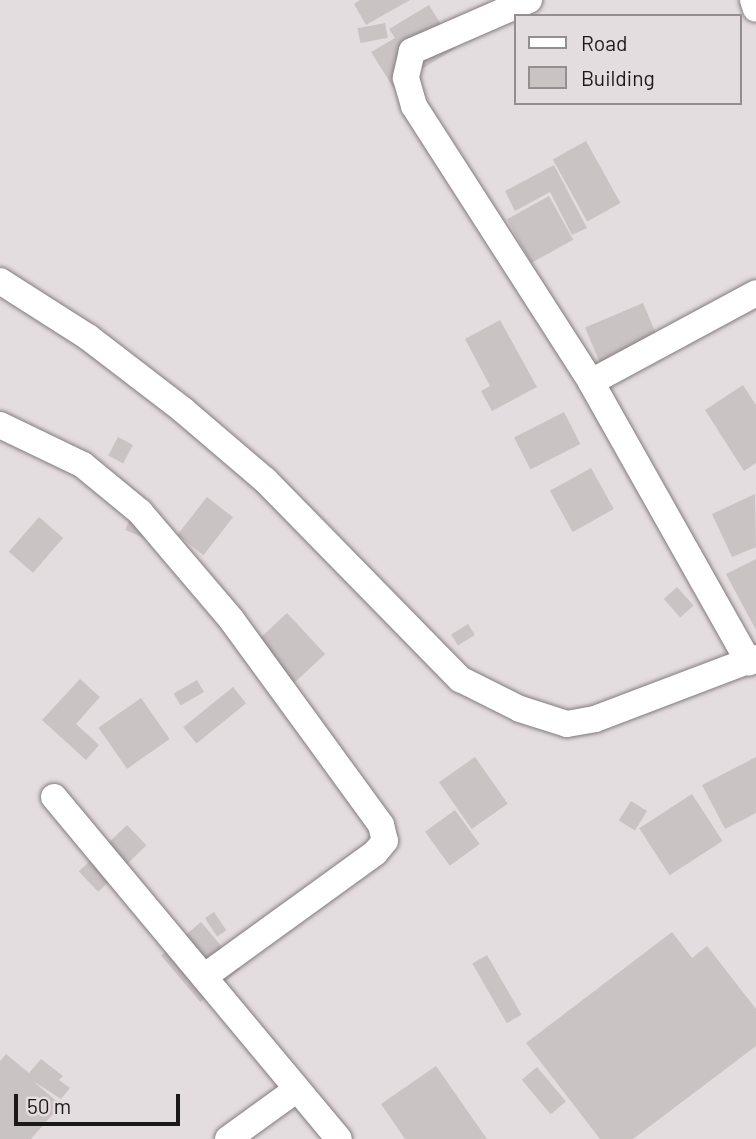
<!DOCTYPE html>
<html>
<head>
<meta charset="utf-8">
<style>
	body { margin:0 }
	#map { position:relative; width:756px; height:1139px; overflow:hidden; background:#e4dddf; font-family:Barlow,sans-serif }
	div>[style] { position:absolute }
	.building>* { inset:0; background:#cac3c4; transform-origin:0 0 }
	.roads { filter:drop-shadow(0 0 2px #827b7d) drop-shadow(0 0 2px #827b7d) }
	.street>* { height:26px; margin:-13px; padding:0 13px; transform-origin:13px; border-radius:13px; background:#fff }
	span { translate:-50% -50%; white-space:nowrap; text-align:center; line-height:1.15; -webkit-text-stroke:7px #e4dddf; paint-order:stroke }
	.legend { position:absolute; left:514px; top:14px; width:228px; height:91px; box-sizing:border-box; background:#e4dddf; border:2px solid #948e90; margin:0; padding:9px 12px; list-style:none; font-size:21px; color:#1b1819 }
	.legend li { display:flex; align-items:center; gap:14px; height:35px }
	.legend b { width:35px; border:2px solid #948e90 }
	.scale { position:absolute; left:14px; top:1094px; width:166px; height:32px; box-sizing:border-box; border:4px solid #1b1819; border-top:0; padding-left:9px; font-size:21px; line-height:24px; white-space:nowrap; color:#1b1819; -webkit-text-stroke:5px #e4dddf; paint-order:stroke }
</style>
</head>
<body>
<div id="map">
	<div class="building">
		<div style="clip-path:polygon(360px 0,410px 0,366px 25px,354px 4px)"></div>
		<div style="clip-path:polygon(429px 5px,456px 48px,393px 87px,371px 52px,395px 38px,389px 29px)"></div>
		<div style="left:385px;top:23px;width:15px;height:28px;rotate:79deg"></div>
		<div style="left:586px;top:141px;width:71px;height:38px;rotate:61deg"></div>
		<div style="clip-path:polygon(554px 165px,587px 228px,572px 235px,550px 192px,515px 211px,505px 191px)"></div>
		<div style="left:549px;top:196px;width:50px;height:48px;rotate:61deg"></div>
		<div style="left:643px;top:303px;width:41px;height:63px;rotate:67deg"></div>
		<div style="clip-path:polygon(500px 320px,537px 387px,492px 411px,481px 391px,490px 386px,465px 339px)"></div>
		<div style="clip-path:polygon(743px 385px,756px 405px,756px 463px,744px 471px,705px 410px)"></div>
		<div style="left:564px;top:412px;width:36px;height:56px;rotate:63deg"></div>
		<div style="left:118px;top:437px;width:17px;height:21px;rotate:28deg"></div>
		<div style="left:591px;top:468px;width:47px;height:47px;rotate:61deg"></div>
		<div style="clip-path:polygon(755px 494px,756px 547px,732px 557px,712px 514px)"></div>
		<div style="left:207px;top:497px;width:33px;height:48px;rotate:38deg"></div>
		<div style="left:39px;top:517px;width:32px;height:46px;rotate:41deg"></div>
		<div style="left:131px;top:517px;width:22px;height:14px;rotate:24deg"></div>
		<div style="clip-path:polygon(756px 559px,756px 630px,726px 574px)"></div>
		<div style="left:677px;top:587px;width:25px;height:18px;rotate:48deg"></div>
		<div style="left:287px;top:613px;width:56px;height:45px;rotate:47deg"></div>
		<div style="left:468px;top:624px;width:13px;height:20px;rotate:58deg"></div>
		<div style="clip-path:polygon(80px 679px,100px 697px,76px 724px,99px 745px,86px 760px,42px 720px)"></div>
		<div style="left:197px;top:680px;width:14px;height:27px;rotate:60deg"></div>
		<div style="left:233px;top:687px;width:21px;height:64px;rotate:51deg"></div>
		<div style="left:141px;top:698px;width:50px;height:52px;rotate:55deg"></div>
		<div style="left:475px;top:757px;width:57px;height:44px;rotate:55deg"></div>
		<div style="clip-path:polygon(756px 757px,756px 813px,725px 829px,702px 785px)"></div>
		<div style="left:692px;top:794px;width:56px;height:63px;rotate:57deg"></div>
		<div style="left:631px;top:801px;width:19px;height:23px;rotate:32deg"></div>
		<div style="left:455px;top:810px;width:42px;height:37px;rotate:54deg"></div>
		<div style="left:127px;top:825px;width:28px;height:67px;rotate:46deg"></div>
		<div style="left:214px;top:912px;width:22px;height:11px;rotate:56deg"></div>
		<div style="left:201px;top:922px;width:61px;height:52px;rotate:50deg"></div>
		<div style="clip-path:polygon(672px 932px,692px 958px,707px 946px,756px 1009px,756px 1046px,633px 1139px,600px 1139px,526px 1043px)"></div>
		<div style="left:487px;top:955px;width:69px;height:17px;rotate:60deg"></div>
		<div style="clip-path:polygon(6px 1054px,29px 1073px,41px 1059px,63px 1076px,59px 1080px,70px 1088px,61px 1099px,33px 1081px,61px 1105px,31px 1139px,0 1139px,0 1061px)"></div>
		<div style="clip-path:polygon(436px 1066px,487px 1139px,405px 1139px,381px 1104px)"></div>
		<div style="left:537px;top:1067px;width:45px;height:20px;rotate:50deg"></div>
	</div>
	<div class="roads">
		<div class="street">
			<div style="left:529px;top:0;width:128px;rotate:156.4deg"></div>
			<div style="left:412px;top:51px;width:28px;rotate:103deg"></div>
			<div style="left:406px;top:78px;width:29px;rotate:74deg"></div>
			<div style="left:414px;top:106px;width:328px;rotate:57.3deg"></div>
			<div style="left:591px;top:382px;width:322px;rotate:60.6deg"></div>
			<div style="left:753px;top:0;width:9px;rotate:72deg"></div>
			<div style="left:0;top:281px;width:104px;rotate:32.5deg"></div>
			<div style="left:88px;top:337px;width:120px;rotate:37.5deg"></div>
			<div style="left:183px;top:410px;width:108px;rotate:40.5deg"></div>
			<div style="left:265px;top:480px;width:279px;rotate:45.6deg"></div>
			<div style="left:460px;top:679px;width:67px;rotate:26.6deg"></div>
			<div style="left:520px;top:709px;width:49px;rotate:17.7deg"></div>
			<div style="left:567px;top:724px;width:28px;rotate:-10deg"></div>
			<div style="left:595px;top:719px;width:172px;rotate:-20.8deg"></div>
			<div style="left:591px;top:382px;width:187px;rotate:-28.3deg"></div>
			<div style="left:0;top:425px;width:92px;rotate:25.7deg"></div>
			<div style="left:83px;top:465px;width:74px;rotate:39.5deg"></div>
			<div style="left:140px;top:512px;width:140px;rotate:49.6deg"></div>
			<div style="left:231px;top:619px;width:255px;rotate:53.9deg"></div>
			<div style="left:381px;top:825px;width:16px;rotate:76deg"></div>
			<div style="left:385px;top:841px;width:16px;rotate:130deg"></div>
			<div style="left:375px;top:853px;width:211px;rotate:144.1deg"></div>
			<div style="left:54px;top:797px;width:445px;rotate:50.2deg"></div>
			<div style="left:228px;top:1139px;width:84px;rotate:-35.8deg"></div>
		</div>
	</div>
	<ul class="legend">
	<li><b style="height:9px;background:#fff"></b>Road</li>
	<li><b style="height:19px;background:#cac3c4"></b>Building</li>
	</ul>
	<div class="scale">50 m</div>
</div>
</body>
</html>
